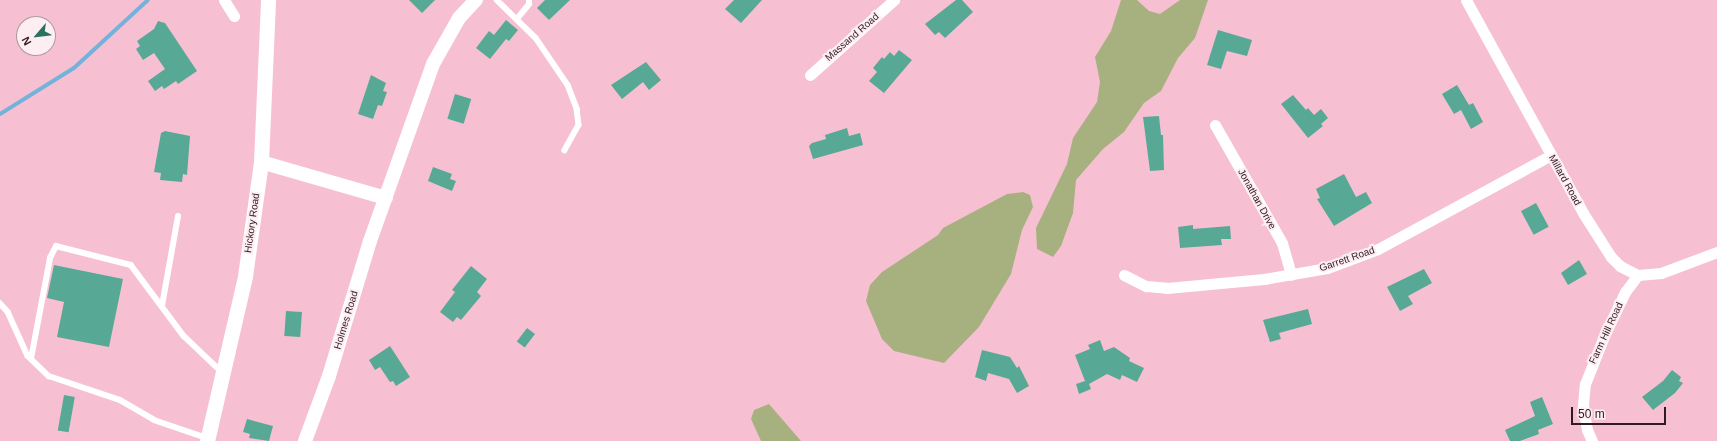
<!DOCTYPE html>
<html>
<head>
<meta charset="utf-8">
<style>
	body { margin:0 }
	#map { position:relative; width:1717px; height:441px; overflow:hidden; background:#f7c0d2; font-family:Arial,sans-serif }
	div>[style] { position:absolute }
	.green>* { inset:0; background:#a7b17f }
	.stream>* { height:4px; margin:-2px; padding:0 2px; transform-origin:2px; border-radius:2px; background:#73b2db }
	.building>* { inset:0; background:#58a896; transform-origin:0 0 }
	.service>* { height:5.5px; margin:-2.75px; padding:0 2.75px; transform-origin:2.75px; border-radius:2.75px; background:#fff }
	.minor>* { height:11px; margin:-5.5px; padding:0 5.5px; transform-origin:5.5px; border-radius:5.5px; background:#fff }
	.tertiary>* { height:14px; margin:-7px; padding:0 7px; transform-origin:7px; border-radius:7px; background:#fff }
	.secondary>* { height:15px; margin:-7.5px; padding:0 7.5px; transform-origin:7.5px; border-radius:7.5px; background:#fff }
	span { translate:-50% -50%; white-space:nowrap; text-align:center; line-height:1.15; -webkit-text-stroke:4px #fdeef2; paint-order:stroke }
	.street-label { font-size:10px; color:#321a22 }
	.north { position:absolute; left:16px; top:16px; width:40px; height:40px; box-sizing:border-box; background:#fdeef2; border:1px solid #ac999f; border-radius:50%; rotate:242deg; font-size:11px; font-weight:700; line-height:16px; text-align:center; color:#321a22 }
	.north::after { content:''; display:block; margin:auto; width:14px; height:18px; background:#2c7062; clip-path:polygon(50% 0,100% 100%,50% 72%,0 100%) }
	.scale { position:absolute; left:1571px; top:407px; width:95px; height:18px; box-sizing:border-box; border:2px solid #321a22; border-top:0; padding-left:5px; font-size:12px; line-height:14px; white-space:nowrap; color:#321a22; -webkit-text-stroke:3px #fdeef2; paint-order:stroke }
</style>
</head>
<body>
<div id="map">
	<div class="green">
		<div style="clip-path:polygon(1121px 0,1137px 0,1149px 11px,1160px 14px,1180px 0,1208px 0,1195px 38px,1178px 58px,1161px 91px,1144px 103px,1124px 132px,1103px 149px,1076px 180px,1073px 213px,1061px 246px,1053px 257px,1037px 249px,1036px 228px,1067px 164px,1073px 138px,1097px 102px,1100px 82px,1095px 57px,1111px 31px)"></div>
		<div style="clip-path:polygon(1023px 192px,1030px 195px,1033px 207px,1022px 230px,1011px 274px,979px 327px,944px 363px,894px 351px,882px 339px,866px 301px,870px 285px,882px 272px,938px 235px,943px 228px,1007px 194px)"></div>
		<div style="clip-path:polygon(769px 404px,801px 441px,761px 441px,751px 419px,754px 410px)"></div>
	</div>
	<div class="stream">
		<div style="left:0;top:114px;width:87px;rotate:-31.9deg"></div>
		<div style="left:74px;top:68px;width:100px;rotate:-42.6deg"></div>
	</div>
	<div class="building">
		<div style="clip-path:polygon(409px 0,435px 0,422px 13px)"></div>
		<div style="clip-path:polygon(545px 0,570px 0,549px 20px,537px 8px)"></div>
		<div style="clip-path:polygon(734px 0,762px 0,741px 23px,725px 9px)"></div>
		<div style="clip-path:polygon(956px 0,962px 0,973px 12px,945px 38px,939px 32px,935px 35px,925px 24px)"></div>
		<div style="clip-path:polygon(506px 20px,518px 30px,509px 41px,506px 39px,490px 59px,476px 48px,489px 31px,494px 35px)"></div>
		<div style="clip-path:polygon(158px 21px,165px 23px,197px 71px,178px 84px,176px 81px,164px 89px,162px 86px,155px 91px,148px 81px,165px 69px,154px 53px,143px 60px,136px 49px,140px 46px,137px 41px,154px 29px)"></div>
		<div style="clip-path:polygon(1218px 30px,1252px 40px,1247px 56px,1227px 51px,1221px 69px,1207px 65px)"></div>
		<div style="clip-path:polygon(899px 50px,912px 60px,884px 93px,869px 81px,877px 72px,873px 68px,882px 57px,884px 59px,890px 52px,894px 56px)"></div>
		<div style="clip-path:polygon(646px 62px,661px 80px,649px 90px,643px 82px,622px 99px,611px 85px)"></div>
		<div style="clip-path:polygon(371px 75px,386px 83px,383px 91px,387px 92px,382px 106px,378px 105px,373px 119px,358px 114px)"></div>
		<div style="clip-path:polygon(1457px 85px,1469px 105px,1473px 103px,1483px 122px,1471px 129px,1461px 110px,1454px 114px,1442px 94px)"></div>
		<div style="left:455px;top:94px;width:17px;height:26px;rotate:17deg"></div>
		<div style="clip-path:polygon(1293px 95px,1306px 110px,1308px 108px,1314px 115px,1321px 109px,1328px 118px,1321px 124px,1323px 126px,1308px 138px,1281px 104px)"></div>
		<div style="clip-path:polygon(1159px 116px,1161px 135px,1163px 135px,1164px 170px,1150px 171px,1143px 117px)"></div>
		<div style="clip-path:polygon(847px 128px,849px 136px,860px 133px,863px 145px,813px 159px,809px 146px,812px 143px,826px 139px,825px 135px)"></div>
		<div style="clip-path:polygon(165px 131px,190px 136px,187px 175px,183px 174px,182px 182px,160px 180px,161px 173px,154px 172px,161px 133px)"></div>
		<div style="clip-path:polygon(433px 167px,452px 174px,450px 179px,456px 181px,452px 191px,428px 181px)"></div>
		<div style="clip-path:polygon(1344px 174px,1356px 197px,1366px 192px,1372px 203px,1334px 226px,1317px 199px,1320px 198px,1316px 189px)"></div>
		<div style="left:1536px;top:203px;width:27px;height:17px;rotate:62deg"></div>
		<div style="clip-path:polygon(1193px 225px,1193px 229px,1230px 226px,1231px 239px,1221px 239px,1222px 245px,1180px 248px,1178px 227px)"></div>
		<div style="clip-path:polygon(1579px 260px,1587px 274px,1568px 285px,1561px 273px)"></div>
		<div style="clip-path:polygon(54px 265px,123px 279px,109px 347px,57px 337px,64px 302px,47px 298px)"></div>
		<div style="clip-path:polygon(471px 266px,487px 279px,477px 292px,481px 296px,461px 320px,457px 317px,453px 322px,440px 312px,455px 292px,452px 290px)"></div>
		<div style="clip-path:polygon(1424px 269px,1432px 283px,1408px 296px,1413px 304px,1400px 311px,1387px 287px)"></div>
		<div style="clip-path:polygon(1308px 309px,1312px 324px,1279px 333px,1281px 339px,1270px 342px,1263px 320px)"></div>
		<div style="left:286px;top:311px;width:16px;height:25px;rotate:4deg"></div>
		<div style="left:527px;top:328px;width:10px;height:17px;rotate:37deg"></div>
		<div style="clip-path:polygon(1100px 340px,1104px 351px,1114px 347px,1130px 358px,1129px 361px,1144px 368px,1137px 382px,1122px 375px,1120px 380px,1107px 374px,1089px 384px,1091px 389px,1079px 394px,1076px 384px,1085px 381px,1075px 355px,1090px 349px,1088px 345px)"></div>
		<div style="clip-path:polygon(390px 346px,410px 377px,396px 386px,393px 381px,390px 382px,380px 367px,375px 370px,369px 360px)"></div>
		<div style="clip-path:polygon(982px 350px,1010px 357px,1017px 368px,1019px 366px,1029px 386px,1017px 393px,1009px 379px,988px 373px,986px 381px,975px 377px)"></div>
		<div style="clip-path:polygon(1672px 370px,1681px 377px,1679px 381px,1683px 383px,1675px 393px,1653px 410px,1642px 397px,1663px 381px)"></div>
		<div style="left:64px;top:395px;width:11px;height:36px;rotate:10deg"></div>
		<div style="clip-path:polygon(1542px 397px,1553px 424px,1538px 430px,1539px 434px,1520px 441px,1510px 441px,1505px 430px,1535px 416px,1530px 402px)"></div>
		<div style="clip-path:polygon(247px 419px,273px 426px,269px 441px,249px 438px,250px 434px,243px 432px)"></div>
	</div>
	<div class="service">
		<div style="left:497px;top:0;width:54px;rotate:44.3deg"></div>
		<div style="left:536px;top:38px;width:57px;rotate:55.8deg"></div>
		<div style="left:568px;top:85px;width:26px;rotate:69deg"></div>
		<div style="left:577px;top:109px;width:16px;rotate:83deg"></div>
		<div style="left:579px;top:125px;width:29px;rotate:119deg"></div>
		<div style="left:517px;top:19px;width:19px;rotate:-51deg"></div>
		<div style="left:529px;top:4px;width:4px;rotate:-90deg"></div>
		<div style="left:0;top:303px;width:12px;rotate:48deg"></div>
		<div style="left:8px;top:312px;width:48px;rotate:65.6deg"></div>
		<div style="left:28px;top:356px;width:29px;rotate:44deg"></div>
		<div style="left:49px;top:376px;width:75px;rotate:18.7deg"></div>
		<div style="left:120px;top:400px;width:39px;rotate:30deg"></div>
		<div style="left:154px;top:420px;width:56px;rotate:18.8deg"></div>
		<div style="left:162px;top:306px;width:91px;rotate:-79.9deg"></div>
		<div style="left:31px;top:359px;width:103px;rotate:-79.3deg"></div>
		<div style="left:50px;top:258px;width:13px;rotate:-63deg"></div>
		<div style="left:56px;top:246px;width:77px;rotate:14.2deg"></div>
		<div style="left:131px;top:265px;width:89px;rotate:53.3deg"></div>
		<div style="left:184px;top:336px;width:52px;rotate:43.5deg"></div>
	</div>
	<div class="minor">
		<div style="left:224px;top:0;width:19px;rotate:58deg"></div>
		<div style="left:1466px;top:0;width:243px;rotate:61.2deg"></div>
		<div style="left:1583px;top:213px;width:52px;rotate:57.5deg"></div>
		<div style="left:1611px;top:257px;width:13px;rotate:45deg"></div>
		<div style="left:1620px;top:266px;width:20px;rotate:27deg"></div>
		<div style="left:1638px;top:275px;width:23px;rotate:-5deg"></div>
		<div style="left:1661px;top:273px;width:60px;rotate:-20.6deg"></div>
		<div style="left:810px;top:75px;width:113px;rotate:-41.8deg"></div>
		<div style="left:1215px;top:125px;width:136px;rotate:60.4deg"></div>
		<div style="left:1282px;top:243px;width:33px;rotate:74deg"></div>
		<div style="left:1124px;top:275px;width:25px;rotate:27deg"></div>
		<div style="left:1146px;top:286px;width:21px;rotate:5deg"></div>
		<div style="left:1167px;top:288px;width:97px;rotate:-5.3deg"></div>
		<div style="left:1264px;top:279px;width:64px;rotate:-9.9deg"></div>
		<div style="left:1327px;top:268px;width:54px;rotate:-20.4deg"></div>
		<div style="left:1378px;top:249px;width:197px;rotate:-28.5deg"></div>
		<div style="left:1592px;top:441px;width:12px;rotate:-114deg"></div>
		<div style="left:1587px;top:430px;width:25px;rotate:-99deg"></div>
		<div style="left:1583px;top:405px;width:21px;rotate:-85deg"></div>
		<div style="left:1585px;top:384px;width:52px;rotate:-68.4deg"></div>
		<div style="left:1604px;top:336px;width:49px;rotate:-64.5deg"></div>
		<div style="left:1625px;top:292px;width:21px;rotate:-53deg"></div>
	</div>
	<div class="tertiary">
		<div style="left:261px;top:162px;width:130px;rotate:16.1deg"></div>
		<div style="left:305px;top:441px;width:69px;rotate:-69.7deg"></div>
		<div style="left:329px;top:376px;width:141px;rotate:-73.1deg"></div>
		<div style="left:370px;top:241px;width:188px;rotate:-70.4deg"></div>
		<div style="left:433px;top:64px;width:53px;rotate:-60.5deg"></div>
		<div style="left:459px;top:18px;width:25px;rotate:-47deg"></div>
	</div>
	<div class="secondary">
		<div style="left:207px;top:441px;width:169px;rotate:-77deg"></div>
		<div style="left:245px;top:276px;width:115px;rotate:-82deg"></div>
		<div style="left:261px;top:162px;width:162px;rotate:-87.5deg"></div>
	</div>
	<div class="street-label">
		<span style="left:852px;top:37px;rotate:-41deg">Massand Road</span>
		<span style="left:1565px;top:180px;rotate:61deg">Millard Road</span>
		<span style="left:1257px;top:199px;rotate:61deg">Jonathan Drive</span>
		<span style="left:252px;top:223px;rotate:-82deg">Hickory Road</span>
		<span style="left:1347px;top:259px;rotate:-19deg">Garrett Road</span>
		<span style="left:346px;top:320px;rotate:-73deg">Holmes Road</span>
		<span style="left:1606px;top:333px;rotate:-65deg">Farm Hill Road</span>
	</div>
	<div class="north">N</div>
	<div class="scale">50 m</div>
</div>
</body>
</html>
